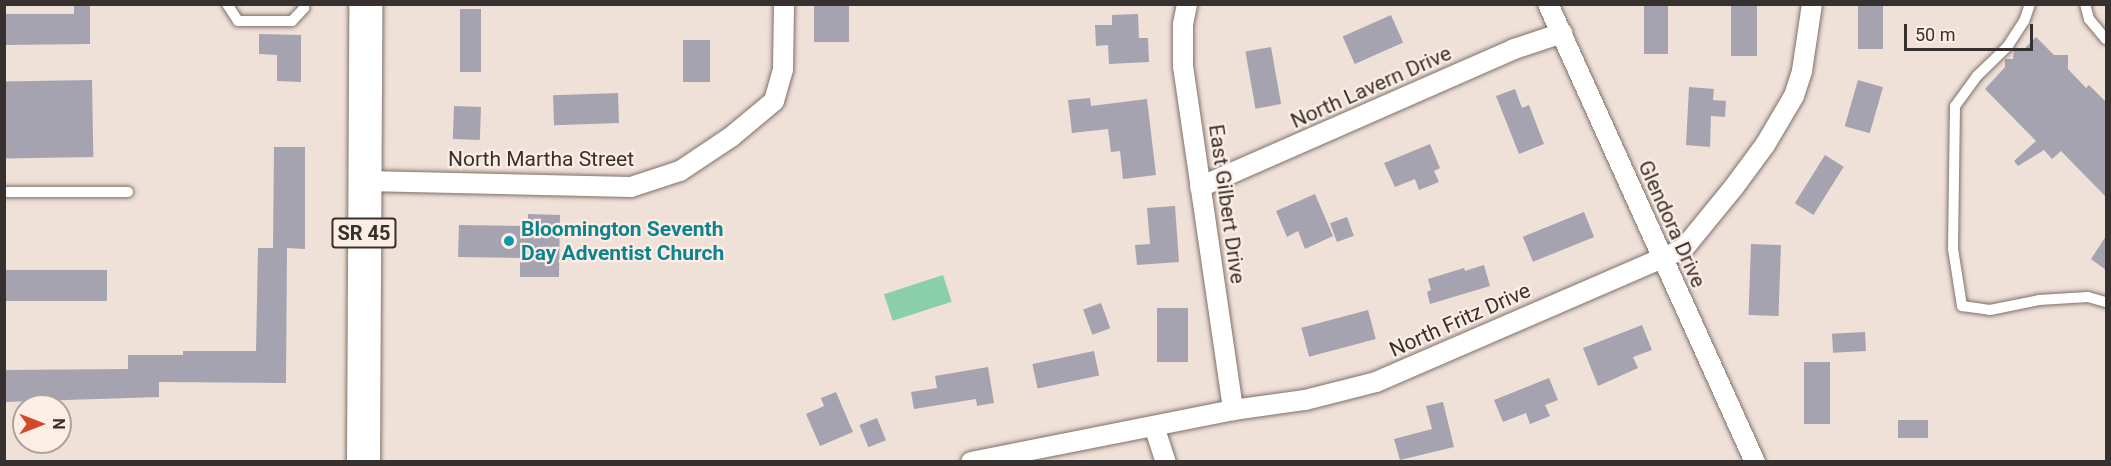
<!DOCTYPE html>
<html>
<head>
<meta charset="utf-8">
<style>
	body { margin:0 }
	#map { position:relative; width:2111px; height:466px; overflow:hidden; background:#efe0d8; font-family:Roboto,sans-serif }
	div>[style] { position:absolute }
	.green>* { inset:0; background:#8aceaa; transform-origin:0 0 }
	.building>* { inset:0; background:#a6a3b0; transform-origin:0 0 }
	.roads { filter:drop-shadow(0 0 2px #7e716a) drop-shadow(0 0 2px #7e716a) }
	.service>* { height:10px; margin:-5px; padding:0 5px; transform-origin:5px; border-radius:5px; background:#fff }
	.minor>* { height:20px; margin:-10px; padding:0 10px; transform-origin:10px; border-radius:10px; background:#fff }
	.trunk>* { height:33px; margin:-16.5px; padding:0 16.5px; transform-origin:16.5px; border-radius:16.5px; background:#fff }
	.dots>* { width:16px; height:16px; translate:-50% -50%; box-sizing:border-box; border:3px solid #fcede5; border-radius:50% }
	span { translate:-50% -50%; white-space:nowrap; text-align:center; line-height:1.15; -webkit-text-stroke:4.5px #fcede5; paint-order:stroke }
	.shield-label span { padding:2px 4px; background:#fcede5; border:2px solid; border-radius:4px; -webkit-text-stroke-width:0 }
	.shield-label { font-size:20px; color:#36312e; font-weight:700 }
	.street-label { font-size:21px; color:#36312e }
	.culture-label { font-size:21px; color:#0d838f; font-weight:700 }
	.left { translate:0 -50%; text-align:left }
	.frame { position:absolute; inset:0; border:6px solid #36312e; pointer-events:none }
	.north { position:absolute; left:12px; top:394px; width:60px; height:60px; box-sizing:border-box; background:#fcede5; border:2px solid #ada29c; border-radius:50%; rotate:90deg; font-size:16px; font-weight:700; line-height:24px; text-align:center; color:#36312e }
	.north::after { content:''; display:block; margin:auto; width:21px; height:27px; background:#d24829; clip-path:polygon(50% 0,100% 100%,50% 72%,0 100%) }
	.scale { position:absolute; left:1904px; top:24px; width:129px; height:27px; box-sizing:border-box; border:3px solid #36312e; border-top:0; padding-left:8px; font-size:18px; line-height:21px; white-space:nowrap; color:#36312e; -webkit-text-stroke:4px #fcede5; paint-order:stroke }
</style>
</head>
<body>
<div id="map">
	<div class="green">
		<div style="left:943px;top:275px;width:28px;height:62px;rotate:72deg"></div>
	</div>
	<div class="building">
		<div style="clip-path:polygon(74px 4px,90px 4px,90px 44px,4px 45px,4px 14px,74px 14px)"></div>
		<div style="left:814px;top:4px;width:35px;height:38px"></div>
		<div style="left:1644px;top:4px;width:24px;height:50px"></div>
		<div style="left:1731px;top:4px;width:26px;height:52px"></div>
		<div style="left:1858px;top:4px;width:25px;height:45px"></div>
		<div style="left:460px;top:9px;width:21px;height:63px"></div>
		<div style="clip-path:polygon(1138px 14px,1139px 38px,1148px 38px,1149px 62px,1109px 64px,1108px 45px,1096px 46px,1095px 25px,1112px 25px,1112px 15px)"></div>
		<div style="left:1391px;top:15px;width:30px;height:53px;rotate:66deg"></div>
		<div style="clip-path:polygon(259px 34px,301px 35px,301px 82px,277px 81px,277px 55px,259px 54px)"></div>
		<div style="clip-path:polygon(2036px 37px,2054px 55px,2068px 55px,2068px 69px,2086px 88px,2089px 85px,2106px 102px,2106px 197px,2061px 151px,2052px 159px,2044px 150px,2018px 166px,2014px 161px,2036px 141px,1985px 89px,2005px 67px,2005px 59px,2013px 59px,2014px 50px,2022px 51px)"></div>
		<div style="left:683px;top:40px;width:27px;height:42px"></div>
		<div style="left:1271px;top:47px;width:58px;height:26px;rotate:80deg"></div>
		<div style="left:92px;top:80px;width:77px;height:88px;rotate:89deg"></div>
		<div style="left:1858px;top:80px;width:26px;height:48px;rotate:16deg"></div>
		<div style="clip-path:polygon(1689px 87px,1714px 89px,1713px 100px,1726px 101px,1725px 117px,1711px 116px,1710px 147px,1686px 145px)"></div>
		<div style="clip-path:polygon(1515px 89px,1522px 108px,1529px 105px,1544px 144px,1519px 154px,1496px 96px)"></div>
		<div style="left:618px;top:93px;width:30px;height:65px;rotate:88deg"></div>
		<div style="clip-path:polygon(1090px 98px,1091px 106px,1147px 99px,1156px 175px,1123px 179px,1120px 151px,1111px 152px,1108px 129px,1072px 133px,1068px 100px)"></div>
		<div style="left:454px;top:106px;width:27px;height:33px;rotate:2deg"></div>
		<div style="clip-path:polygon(1430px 144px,1440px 168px,1434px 171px,1439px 182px,1419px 190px,1415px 179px,1395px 187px,1384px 163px)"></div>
		<div style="clip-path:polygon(274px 147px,305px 147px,305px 249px,287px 248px,286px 383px,159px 382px,159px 397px,4px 402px,4px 370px,128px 369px,128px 355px,183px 355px,183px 351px,256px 351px,258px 248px,273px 248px)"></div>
		<div style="left:1825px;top:155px;width:22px;height:57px;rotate:32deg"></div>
		<div style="clip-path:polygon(1315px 194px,1333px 236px,1305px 249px,1298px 231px,1287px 237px,1276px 211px)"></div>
		<div style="clip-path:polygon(1175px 206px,1179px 262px,1137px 265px,1135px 245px,1150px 244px,1147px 208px)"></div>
		<div style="left:1584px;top:212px;width:27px;height:66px;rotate:68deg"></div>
		<div style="clip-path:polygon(528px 214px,560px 215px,559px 277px,520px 277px,520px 258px,458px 257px,459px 225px,528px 226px)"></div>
		<div style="left:1347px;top:217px;width:20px;height:18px;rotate:70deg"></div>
		<div style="clip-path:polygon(2106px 236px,2106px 270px,2091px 259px)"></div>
		<div style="left:1751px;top:244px;width:30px;height:71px;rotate:2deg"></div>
		<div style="clip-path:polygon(1484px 265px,1490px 286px,1430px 304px,1427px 292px,1431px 290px,1428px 279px,1464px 268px,1465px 271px)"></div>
		<div style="left:4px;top:270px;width:103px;height:31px"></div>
		<div style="left:1101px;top:303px;width:27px;height:19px;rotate:70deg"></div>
		<div style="left:1157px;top:308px;width:31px;height:54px"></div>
		<div style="left:1368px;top:310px;width:30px;height:69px;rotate:75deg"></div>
		<div style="clip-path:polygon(1642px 325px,1652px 350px,1633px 357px,1638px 368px,1598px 386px,1583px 348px)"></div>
		<div style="left:1865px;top:332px;width:19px;height:33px;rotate:87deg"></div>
		<div style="left:1094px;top:351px;width:25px;height:63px;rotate:78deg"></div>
		<div style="left:1804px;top:362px;width:26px;height:62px"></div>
		<div style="clip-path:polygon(988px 367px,994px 403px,977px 406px,976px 399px,914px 409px,911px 392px,937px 388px,935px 376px)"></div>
		<div style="clip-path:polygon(1549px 378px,1558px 400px,1545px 405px,1550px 416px,1530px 424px,1526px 413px,1503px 422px,1494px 400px)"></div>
		<div style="clip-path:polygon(836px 392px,853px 432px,820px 446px,806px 414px,824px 406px,821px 398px)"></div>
		<div style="clip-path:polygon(1443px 402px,1454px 447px,1400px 460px,1394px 439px,1432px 429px,1426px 406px)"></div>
		<div style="left:877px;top:418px;width:24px;height:19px;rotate:68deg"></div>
		<div style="left:1898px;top:420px;width:30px;height:18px"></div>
	</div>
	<div class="roads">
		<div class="service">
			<div style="left:227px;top:4px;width:20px;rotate:57deg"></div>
			<div style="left:238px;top:21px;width:54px"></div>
			<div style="left:292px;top:21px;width:18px;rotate:-47deg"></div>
			<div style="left:304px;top:8px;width:4px;rotate:-104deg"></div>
			<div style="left:2030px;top:4px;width:18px;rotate:109deg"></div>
			<div style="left:2024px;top:21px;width:30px;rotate:123deg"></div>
			<div style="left:2008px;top:46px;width:43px;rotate:135.9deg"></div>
			<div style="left:1977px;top:76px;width:37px;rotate:126deg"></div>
			<div style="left:1955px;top:106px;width:143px;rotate:90.8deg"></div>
			<div style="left:1953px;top:249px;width:58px;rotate:81deg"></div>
			<div style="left:1962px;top:306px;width:28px;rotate:8deg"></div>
			<div style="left:1990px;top:310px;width:50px;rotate:-11.5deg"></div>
			<div style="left:2039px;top:300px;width:49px;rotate:-3.5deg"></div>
			<div style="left:2088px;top:297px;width:19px;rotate:16deg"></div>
			<div style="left:2085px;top:4px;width:16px;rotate:75deg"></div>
			<div style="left:2089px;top:19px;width:26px;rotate:50deg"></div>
			<div style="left:4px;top:192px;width:124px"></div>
		</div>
		<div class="minor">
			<div style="left:1187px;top:4px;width:20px;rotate:101deg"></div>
			<div style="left:1183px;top:24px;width:42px;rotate:90deg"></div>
			<div style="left:1183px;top:66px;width:348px;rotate:81.7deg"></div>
			<div style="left:1548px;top:4px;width:503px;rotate:65.68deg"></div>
			<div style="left:365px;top:181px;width:266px;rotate:1.3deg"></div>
			<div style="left:631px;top:187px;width:52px;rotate:-18.1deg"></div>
			<div style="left:680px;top:171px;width:61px;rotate:-33.7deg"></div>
			<div style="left:731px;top:137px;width:56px;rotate:-39.9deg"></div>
			<div style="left:774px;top:101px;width:33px;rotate:-74deg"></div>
			<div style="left:783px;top:69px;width:65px;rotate:-89.1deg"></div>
			<div style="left:1200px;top:187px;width:343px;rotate:-23.7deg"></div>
			<div style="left:1514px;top:49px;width:51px;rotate:-18.4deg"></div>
			<div style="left:1154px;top:426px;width:38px;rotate:72deg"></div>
			<div style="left:971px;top:462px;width:267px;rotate:-11.2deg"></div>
			<div style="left:1233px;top:410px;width:73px;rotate:-7.9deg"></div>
			<div style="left:1305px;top:400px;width:73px;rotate:-14.2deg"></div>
			<div style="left:1376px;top:382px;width:327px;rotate:-23.4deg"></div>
			<div style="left:1676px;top:252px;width:10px;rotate:-29deg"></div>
			<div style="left:1685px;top:247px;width:77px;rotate:-50.8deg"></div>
			<div style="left:1734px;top:187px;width:52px;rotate:-53.6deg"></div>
			<div style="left:1765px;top:145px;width:57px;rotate:-59.4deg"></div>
			<div style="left:1794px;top:96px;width:26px;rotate:-72deg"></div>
			<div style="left:1802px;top:71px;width:68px;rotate:-81.5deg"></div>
		</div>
		<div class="trunk">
			<div style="left:363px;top:462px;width:458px;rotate:-89.7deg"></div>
		</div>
	</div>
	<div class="dots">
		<div style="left:509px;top:241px;background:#0f9aa8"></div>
	</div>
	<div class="shield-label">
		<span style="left:364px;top:233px">SR 45</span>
	</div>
	<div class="street-label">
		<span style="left:1371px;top:87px;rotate:-24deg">North Lavern Drive</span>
		<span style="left:541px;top:159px">North Martha Street</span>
		<span style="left:1227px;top:204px;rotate:82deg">East Gilbert Drive</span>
		<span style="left:1672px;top:224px;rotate:66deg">Glendora Drive</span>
		<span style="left:1460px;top:320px;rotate:-24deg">North Fritz Drive</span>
	</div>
	<div class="culture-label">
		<span class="left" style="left:521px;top:241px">Bloomington Seventh<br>Day Adventist Church</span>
	</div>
	<div class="frame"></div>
	<div class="north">N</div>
	<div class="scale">50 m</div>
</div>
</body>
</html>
